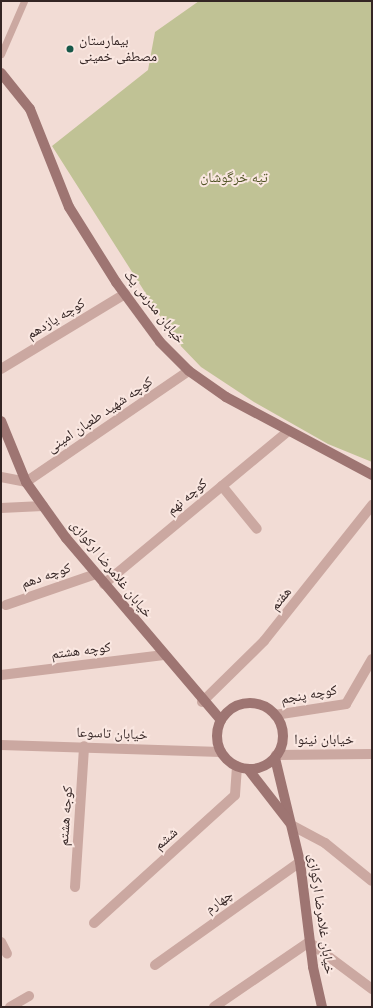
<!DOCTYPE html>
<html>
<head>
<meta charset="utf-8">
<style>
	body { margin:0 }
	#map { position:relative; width:373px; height:1008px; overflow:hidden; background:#f2dcd5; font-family:"Varela Round","Noto Naskh Arabic",sans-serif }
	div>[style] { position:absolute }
	.green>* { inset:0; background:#c0c295 }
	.lane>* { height:7px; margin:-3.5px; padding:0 3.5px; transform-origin:3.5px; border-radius:3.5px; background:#cba8a1 }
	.street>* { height:10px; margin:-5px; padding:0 5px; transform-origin:5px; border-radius:5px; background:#cba8a1 }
	.secondary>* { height:10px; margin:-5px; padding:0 5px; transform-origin:5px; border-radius:5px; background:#9e7572 }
	.secondary>.ring { margin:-5px; padding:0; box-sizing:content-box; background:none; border:10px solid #9e7572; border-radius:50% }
	.dots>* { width:11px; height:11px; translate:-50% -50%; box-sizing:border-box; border:2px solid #fae7e1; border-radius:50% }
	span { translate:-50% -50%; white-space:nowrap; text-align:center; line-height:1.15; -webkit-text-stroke:4px #fae7e1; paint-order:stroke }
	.poi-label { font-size:14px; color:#342524 }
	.left { translate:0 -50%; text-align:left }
	.park-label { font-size:14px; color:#515426 }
	.street-label { font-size:14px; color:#342524 }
	.frame { position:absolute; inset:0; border:2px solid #342524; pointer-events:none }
</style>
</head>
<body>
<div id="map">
	<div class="green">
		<div style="clip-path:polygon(199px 1px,372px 1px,372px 462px,328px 444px,254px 402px,201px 367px,176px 341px,52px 146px,148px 70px,155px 32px)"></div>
	</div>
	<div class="lane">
		<div style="left:1px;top:54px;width:58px;rotate:-66.5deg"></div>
	</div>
	<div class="street">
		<div style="left:1px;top:369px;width:145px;rotate:-31.2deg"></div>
		<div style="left:1px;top:477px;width:25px;rotate:11deg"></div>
		<div style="left:26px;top:482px;width:197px;rotate:-34.3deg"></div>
		<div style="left:222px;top:486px;width:55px;rotate:50.9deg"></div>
		<div style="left:1px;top:508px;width:42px;rotate:-2.7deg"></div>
		<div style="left:104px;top:584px;width:238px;rotate:-39.7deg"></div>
		<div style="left:6px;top:605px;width:95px;rotate:-19deg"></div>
		<div style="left:1px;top:675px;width:164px;rotate:-7deg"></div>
		<div style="left:202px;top:702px;width:87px;rotate:-44.5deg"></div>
		<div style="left:264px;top:641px;width:174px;rotate:-51.5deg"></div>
		<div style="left:275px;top:715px;width:72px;rotate:-8.8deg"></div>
		<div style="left:346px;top:704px;width:52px;rotate:-60deg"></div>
		<div style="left:1px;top:745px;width:220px;rotate:1.8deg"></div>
		<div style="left:276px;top:755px;width:96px;rotate:-0.6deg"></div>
		<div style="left:293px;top:826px;width:36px;rotate:28deg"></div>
		<div style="left:325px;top:843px;width:60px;rotate:39deg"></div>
		<div style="left:75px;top:887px;width:141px;rotate:-86.3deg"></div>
		<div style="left:94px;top:923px;width:190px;rotate:-42.2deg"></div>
		<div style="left:235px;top:795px;width:29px;rotate:-86deg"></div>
		<div style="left:1px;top:942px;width:13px;rotate:63deg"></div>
		<div style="left:155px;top:965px;width:178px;rotate:-35.4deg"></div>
		<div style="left:10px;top:1007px;width:22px;rotate:-30deg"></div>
		<div style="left:214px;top:1007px;width:115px;rotate:-34.4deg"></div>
		<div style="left:309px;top:942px;width:79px;rotate:36.7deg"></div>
	</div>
	<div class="secondary">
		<div style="left:1px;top:73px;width:46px;rotate:51.1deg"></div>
		<div style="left:30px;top:109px;width:105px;rotate:68.3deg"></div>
		<div style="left:69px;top:207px;width:89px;rotate:57.9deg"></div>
		<div style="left:116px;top:282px;width:74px;rotate:53.7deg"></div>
		<div style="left:160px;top:342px;width:41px;rotate:45deg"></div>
		<div style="left:189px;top:371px;width:45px;rotate:35.1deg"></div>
		<div style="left:226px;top:397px;width:166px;rotate:28.1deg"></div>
		<div style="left:1px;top:421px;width:66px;rotate:67.7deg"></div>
		<div style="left:26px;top:482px;width:69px;rotate:54.5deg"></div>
		<div style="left:66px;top:538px;width:239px;rotate:49.6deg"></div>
		<div class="ring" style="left:217px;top:703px;width:56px;height:56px"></div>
		<div style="left:275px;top:758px;width:107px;rotate:76.5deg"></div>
		<div style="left:300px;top:862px;width:106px;rotate:82.9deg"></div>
		<div style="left:313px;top:967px;width:41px;rotate:77.3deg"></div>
		<div style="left:248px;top:769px;width:68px;rotate:52.1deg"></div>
	</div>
	<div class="dots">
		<div style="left:70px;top:49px;background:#175849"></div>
	</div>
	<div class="poi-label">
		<span class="left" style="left:79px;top:49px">بیمارستان<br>مصطفی خمینی</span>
	</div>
	<div class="park-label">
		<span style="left:234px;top:178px">تپه خرگوشان</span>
	</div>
	<div class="street-label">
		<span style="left:154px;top:307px;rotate:52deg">خیابان مدرس یک</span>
		<span style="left:56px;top:319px;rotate:-31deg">کوچه یازدهم</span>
		<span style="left:100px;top:415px;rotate:-34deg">کوچه شهید طعبان امینی</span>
		<span style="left:187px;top:497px;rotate:-40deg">کوچه نهم</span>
		<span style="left:111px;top:569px;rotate:51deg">خیابان غلامرضا ارکوازی</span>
		<span style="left:46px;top:576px;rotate:-19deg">کوچه دهم</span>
		<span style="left:281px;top:599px;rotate:-51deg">هفتم</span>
		<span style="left:81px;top:651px;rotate:-7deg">کوچه هشتم</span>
		<span style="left:309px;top:695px;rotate:-10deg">کوچه پنجم</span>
		<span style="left:112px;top:734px;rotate:2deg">خیابان تاسوعا</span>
		<span style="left:324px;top:740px">خیابان نینوا</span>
		<span style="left:66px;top:816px;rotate:-86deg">کوجه هشتم</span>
		<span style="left:166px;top:839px;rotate:-42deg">ششم</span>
		<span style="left:219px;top:902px;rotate:-35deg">چهارم</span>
		<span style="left:321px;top:914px;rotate:82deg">خیابان غلامرضا ارکوازی</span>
	</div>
	<div class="frame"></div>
</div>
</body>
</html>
